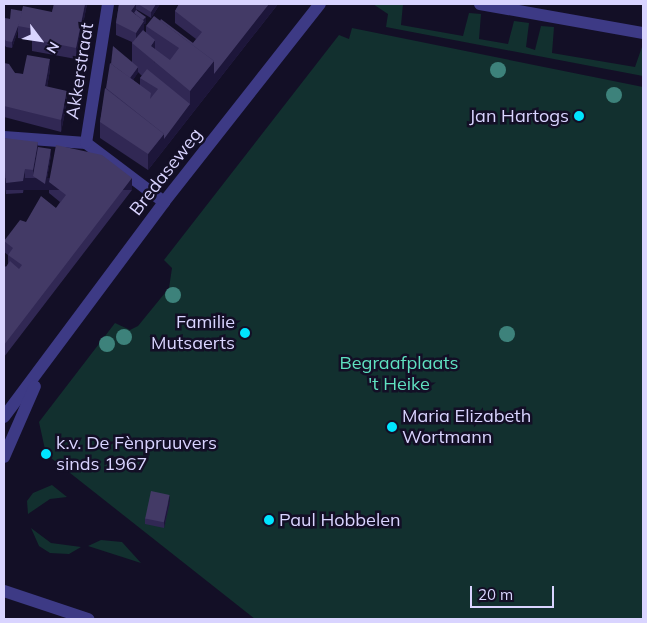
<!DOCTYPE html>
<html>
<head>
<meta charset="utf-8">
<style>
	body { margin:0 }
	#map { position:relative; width:647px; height:623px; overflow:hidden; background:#130f26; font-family:Mulish,sans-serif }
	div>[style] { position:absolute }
	.green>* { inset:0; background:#12302f }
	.minor>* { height:12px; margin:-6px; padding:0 6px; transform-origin:6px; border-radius:6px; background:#3d3a85 }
	.trees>* { width:16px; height:16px; margin:-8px; border-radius:50%; background:#3d827b }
	.wall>* { inset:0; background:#312854 }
	.shaded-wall>* { inset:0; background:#1d163a; transform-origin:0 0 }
	.building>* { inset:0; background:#433a66; transform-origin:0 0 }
	.dots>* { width:14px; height:14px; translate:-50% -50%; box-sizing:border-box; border:2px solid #130f26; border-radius:50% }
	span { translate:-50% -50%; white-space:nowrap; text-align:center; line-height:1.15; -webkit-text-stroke:5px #130f26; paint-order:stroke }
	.street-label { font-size:18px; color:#d9d4ff }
	.poi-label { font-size:18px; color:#d9d4ff }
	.right { translate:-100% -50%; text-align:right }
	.left { translate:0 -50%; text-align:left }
	.park-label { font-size:18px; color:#5fe0c0 }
	.frame { position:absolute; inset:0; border:5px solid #d9d4ff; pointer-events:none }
	.north { position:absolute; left:15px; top:15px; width:50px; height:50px; -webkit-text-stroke:4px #130f26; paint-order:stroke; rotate:121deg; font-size:14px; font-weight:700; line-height:20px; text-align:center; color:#d9d4ff }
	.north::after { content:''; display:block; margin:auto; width:18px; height:22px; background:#d9d4ff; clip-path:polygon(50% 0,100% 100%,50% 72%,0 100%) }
	.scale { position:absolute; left:470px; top:586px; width:84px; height:22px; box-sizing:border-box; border:2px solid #d9d4ff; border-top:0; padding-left:6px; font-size:15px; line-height:18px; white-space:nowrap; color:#d9d4ff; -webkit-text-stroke:4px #130f26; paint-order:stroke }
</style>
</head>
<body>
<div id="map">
	<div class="green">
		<div style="clip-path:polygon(373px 4px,403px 4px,401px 25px,463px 36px,469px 13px,481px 14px,479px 39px,508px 44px,514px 21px,529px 23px,526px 47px,535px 50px,541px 26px,554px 27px,552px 53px,635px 67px,643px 44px,643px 76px,386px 27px,388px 14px)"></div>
		<div style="clip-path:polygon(352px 28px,643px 87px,643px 619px,255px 619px,46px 454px,39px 422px,115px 323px,130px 330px,138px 326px,169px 288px,172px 268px,164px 260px,339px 35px,349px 39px)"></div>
		<div style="clip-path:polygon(52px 485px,67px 497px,50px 499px,28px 514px,27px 501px,33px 493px)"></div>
		<div style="clip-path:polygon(31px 528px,51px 543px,81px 547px,69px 554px,50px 553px,39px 546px)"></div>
		<div style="clip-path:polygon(101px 540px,122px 542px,141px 563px,88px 546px)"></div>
	</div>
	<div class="minor">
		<div style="left:480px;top:4px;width:166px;rotate:10.1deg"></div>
		<div style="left:4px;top:137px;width:82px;rotate:4.2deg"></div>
		<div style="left:86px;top:143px;width:98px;rotate:37.1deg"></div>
		<div style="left:86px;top:143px;width:141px;rotate:-81deg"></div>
		<div style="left:4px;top:417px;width:268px;rotate:-53.3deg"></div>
		<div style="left:164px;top:202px;width:252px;rotate:-51.8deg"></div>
		<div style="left:4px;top:457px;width:77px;rotate:-66.4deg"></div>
		<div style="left:4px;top:591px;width:89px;rotate:18.4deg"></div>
	</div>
	<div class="trees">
		<div style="left:498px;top:70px"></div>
		<div style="left:614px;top:95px"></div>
		<div style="left:173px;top:295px"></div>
		<div style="left:507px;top:334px"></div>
		<div style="left:124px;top:337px"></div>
		<div style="left:107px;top:344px"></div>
	</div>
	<div class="wall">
		<div style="clip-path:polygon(51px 4px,87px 4px,76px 59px,32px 51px,32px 40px,18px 38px,18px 30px,12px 48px,6px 47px,4px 44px,4px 18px,10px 19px,22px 11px,52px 12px,54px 4px)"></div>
		<div style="clip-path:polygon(evenodd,119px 4px,160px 4px,151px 18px,136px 9px,146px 23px,144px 24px,144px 32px,146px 33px,146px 26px,193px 43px,196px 39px,175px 23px,175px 11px,179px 4px,278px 4px,148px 170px,100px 138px,100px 122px,106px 88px,132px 62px,132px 42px,116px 35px,116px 23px,119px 4px,138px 72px,142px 76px,140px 78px,140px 86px,133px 80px,138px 72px)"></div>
		<div style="clip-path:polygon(4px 63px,15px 73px,23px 74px,50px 70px,47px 87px,67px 102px,61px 132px,4px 117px)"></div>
		<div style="clip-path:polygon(4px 138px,38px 147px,51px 155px,45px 190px,33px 182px,25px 180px,23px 193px,6px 194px,5px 183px,4px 183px)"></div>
		<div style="clip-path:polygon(49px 182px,132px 190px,4px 357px,6px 267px,8px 264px,8px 255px,4px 252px,4px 241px,26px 222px,56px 208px,60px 202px,49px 193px)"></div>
		<div style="clip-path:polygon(170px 501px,164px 528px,145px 524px,145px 518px)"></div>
	</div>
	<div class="shaded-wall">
		<div style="clip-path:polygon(85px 4px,87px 4px,76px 59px,76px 48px)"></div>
		<div style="clip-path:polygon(136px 4px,136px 16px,131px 11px)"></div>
		<div style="clip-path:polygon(156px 4px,160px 4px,151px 18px,151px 12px)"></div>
		<div style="clip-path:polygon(269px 4px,278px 4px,148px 170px,148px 154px,164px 134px,190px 104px,190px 91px,214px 61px)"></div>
		<div style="clip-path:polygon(23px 12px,18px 26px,18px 30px,12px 48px,12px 42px)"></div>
		<div style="clip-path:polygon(146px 17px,146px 23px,144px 24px,144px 33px,136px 44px,136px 33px,140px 24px)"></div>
		<div style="clip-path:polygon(155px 40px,155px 63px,151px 46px)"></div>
		<div style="clip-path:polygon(50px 59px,50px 70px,45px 98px,45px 86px)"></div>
		<div style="clip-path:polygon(138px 67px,138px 73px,127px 88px,127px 82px)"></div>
		<div style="clip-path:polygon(67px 91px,67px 102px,61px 132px,61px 120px)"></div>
		<div style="clip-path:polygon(38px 142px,38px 153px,33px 176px,33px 170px)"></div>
		<div style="clip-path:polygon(51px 149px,51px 155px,45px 190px,45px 184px)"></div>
		<div style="clip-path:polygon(25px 169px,25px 180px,23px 193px,23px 181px)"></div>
		<div style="left:132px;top:178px;width:12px;height:210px;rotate:90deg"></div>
		<div style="clip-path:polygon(170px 495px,170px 501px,164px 528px,164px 522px)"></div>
	</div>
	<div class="building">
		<div style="clip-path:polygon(54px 4px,85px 4px,76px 48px,32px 39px,34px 29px,18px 26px,23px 6px,52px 12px)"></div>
		<div style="clip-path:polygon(119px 4px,136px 4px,131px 11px,144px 21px,136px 33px,116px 23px)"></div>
		<div style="clip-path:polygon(138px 4px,156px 4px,151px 12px)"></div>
		<div style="clip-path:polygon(179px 4px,269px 4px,214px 74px,214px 61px,160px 21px,161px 19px,193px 43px,202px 32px,175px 11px)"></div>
		<div style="clip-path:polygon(11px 9px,22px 11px,20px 21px,12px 42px,6px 41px,4px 38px,4px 18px,10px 19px)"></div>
		<div style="clip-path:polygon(136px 10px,146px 17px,143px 20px,134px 13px)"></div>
		<div style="clip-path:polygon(154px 16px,214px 61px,190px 91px,132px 43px,143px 30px,155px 40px,151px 46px,170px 60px,179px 48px,146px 26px)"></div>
		<div style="clip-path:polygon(113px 46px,138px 67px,130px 78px,111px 64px)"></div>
		<div style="clip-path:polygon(27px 55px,50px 59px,45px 86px,67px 91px,61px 120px,4px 106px,4px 63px,9px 64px,15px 73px,23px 74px)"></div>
		<div style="clip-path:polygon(110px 63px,151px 93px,150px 99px,158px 89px,140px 78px,147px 69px,190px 104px,164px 139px,164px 134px,106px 88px)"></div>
		<div style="clip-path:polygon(105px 88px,164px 134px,148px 154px,100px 122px)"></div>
		<div style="clip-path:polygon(4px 138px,38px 142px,33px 170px,25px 169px,23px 181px,6px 183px,5px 171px,4px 171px)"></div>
		<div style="clip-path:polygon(56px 145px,102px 155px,132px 178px,4px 345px,4px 265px,6px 267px,10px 261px,19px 269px,22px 265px,8px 255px,13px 248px,4px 241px,20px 220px,26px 222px,41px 196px,56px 208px,66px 195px,49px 182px)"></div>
		<div style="clip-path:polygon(38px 147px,51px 149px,45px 184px,33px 176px)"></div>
		<div style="left:151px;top:491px;width:19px;height:28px;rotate:12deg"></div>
	</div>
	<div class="dots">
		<div style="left:579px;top:116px;background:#00e5ff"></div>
		<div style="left:245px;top:333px;background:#00e5ff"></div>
		<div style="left:392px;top:427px;background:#00e5ff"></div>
		<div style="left:46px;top:454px;background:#00e5ff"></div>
		<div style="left:269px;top:520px;background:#00e5ff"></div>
	</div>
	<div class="street-label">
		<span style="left:80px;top:71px;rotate:-81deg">Akkerstraat</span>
		<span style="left:166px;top:172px;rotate:-52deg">Bredaseweg</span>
	</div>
	<div class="poi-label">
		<span class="right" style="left:569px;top:116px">Jan Hartogs</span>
		<span class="right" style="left:235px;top:333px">Familie<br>Mutsaerts</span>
		<span class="left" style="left:402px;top:427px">Maria Elizabeth<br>Wortmann</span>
		<span class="left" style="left:56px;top:454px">k.v. De Fènpruuvers<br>sinds 1967</span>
		<span class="left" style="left:279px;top:520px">Paul Hobbelen</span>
	</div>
	<div class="park-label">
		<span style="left:399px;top:374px">Begraafplaats<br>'t Heike</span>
	</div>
	<div class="frame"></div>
	<div class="north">N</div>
	<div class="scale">20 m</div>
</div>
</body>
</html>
